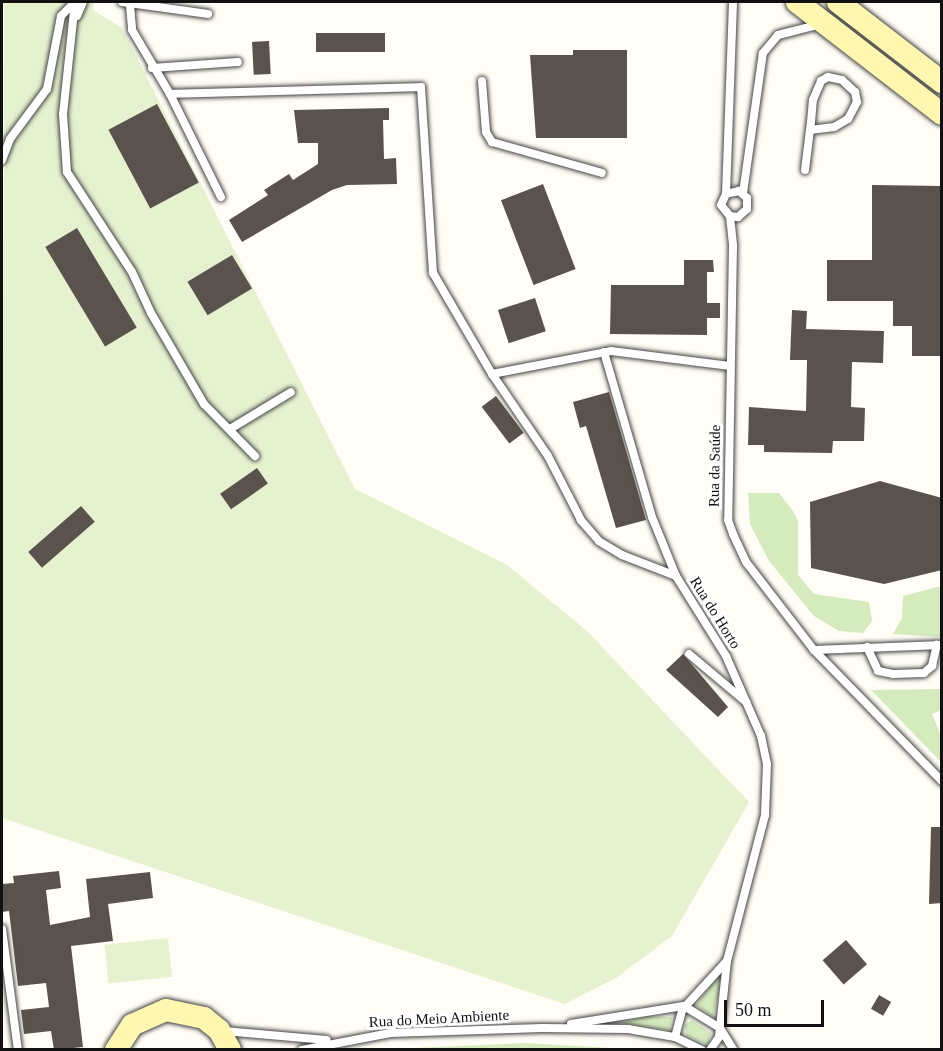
<!DOCTYPE html>
<html>
<head>
<meta charset="utf-8">
<style>
	body { margin:0 }
	#map { position:relative; width:943px; height:1051px; overflow:hidden; background:#fffdf5; font-family:"Times New Roman",serif }
	div>[style] { position:absolute }
	.green>* { inset:0; background:#d5ebbd }
	.pitch>* { inset:0; background:#e6f2cf; transform-origin:0 0 }
	.building>* { inset:0; background:#5a524d; transform-origin:0 0 }
	.roads { filter:drop-shadow(0 0 2px #444) drop-shadow(0 0 2px #444) }
	.service>* { height:8px; margin:-4px; padding:0 4px; transform-origin:4px; border-radius:4px; background:#fff }
	.secondary>* { height:22px; margin:-11px; padding:0 11px; transform-origin:11px; border-radius:11px; background:#fff6b0 }
	span { translate:-50% -50%; white-space:nowrap; text-align:center; line-height:1.15; -webkit-text-stroke:6px #fff; paint-order:stroke }
	.street-label { font-size:15px; color:#111 }
	.frame { position:absolute; inset:0; border:3px solid #111; pointer-events:none }
	.scale { position:absolute; left:724px; top:1000px; width:100px; height:27px; box-sizing:border-box; border:3px solid #111; border-top:0; padding-left:8px; font-size:18px; line-height:21px; white-space:nowrap; color:#111; -webkit-text-stroke:4px #fff; paint-order:stroke }
</style>
</head>
<body>
<div id="map">
	<div class="green">
		<div style="clip-path:polygon(748px 493px,779px 493px,793px 511px,798px 521px,798px 575px,814px 594px,869px 602px,872px 621px,863px 633px,839px 631px,814px 616px,769px 561px,750px 524px)"></div>
		<div style="clip-path:polygon(941px 586px,941px 637px,893px 634px,902px 618px,903px 596px)"></div>
		<div style="clip-path:polygon(940px 689px,941px 710px,932px 714px,941px 736px,941px 762px,871px 690px)"></div>
		<div style="clip-path:polygon(724px 969px,713px 1017px,696px 1005px)"></div>
		<div style="clip-path:polygon(646px 1016px,672px 1017px,669px 1030px,621px 1023px)"></div>
		<div style="clip-path:polygon(691px 1020px,711px 1033px,707px 1045px,686px 1035px,685px 1025px)"></div>
		<div style="clip-path:polygon(525px 1043px,628px 1049px,392px 1049px)"></div>
	</div>
	<div class="pitch">
		<div style="clip-path:polygon(4px 2px,94px 2px,93px 10px,122px 28px,355px 489px,507px 565px,587px 631px,749px 802px,672px 936px,616px 978px,565px 1004px,2px 818px)"></div>
		<div style="left:168px;top:938px;width:39px;height:64px;rotate:84deg"></div>
	</div>
	<div class="building">
		<div style="left:385px;top:33px;width:19px;height:69px;rotate:90deg"></div>
		<div style="left:269px;top:41px;width:33px;height:17px;rotate:87deg"></div>
		<div style="clip-path:polygon(573px 50px,627px 50px,627px 138px,536px 138px,530px 55px,573px 55px)"></div>
		<div style="left:157px;top:104px;width:89px;height:55px;rotate:62deg"></div>
		<div style="clip-path:polygon(389px 108px,389px 120px,383px 120px,384px 159px,396px 158px,397px 184px,347px 185px,332px 190px,242px 242px,229px 220px,268px 195px,264px 190px,289px 174px,293px 180px,318px 164px,318px 143px,298px 143px,294px 110px)"></div>
		<div style="left:543px;top:184px;width:91px;height:45px;rotate:69deg"></div>
		<div style="clip-path:polygon(872px 185px,942px 186px,942px 356px,912px 356px,912px 326px,893px 326px,893px 301px,827px 301px,827px 260px,872px 260px)"></div>
		<div style="left:77px;top:228px;width:116px;height:37px;rotate:59deg"></div>
		<div style="left:232px;top:255px;width:39px;height:52px;rotate:59deg"></div>
		<div style="clip-path:polygon(684px 260px,713px 260px,714px 272px,707px 272px,707px 303px,720px 303px,720px 318px,707px 318px,707px 335px,610px 334px,611px 285px,684px 285px)"></div>
		<div style="left:535px;top:298px;width:35px;height:39px;rotate:72deg"></div>
		<div style="clip-path:polygon(792px 310px,807px 311px,806px 329px,884px 331px,883px 363px,852px 362px,851px 407px,865px 408px,864px 441px,833px 441px,832px 453px,764px 452px,764px 445px,748px 445px,749px 407px,806px 411px,807px 360px,790px 360px)"></div>
		<div style="clip-path:polygon(609px 392px,646px 520px,616px 528px,586px 426px,580px 428px,573px 402px)"></div>
		<div style="left:496px;top:396px;width:46px;height:18px;rotate:53deg"></div>
		<div style="left:257px;top:468px;width:19px;height:45px;rotate:55deg"></div>
		<div style="clip-path:polygon(880px 481px,942px 498px,942px 570px,884px 584px,811px 568px,810px 502px)"></div>
		<div style="left:81px;top:506px;width:21px;height:70px;rotate:49deg"></div>
		<div style="clip-path:polygon(683px 654px,728px 707px,718px 717px,666px 670px)"></div>
		<div style="clip-path:polygon(931px 827px,942px 827px,942px 903px,929px 904px)"></div>
		<div style="clip-path:polygon(59px 871px,61px 888px,46px 890px,50px 925px,90px 917px,86px 879px,150px 872px,153px 898px,108px 904px,113px 941px,71px 946px,83px 1047px,54px 1050px,51px 1031px,24px 1034px,21px 1010px,49px 1007px,46px 983px,18px 986px,9px 911px,2px 912px,2px 884px,14px 883px,13px 876px)"></div>
		<div style="left:846px;top:940px;width:32px;height:31px;rotate:49deg"></div>
		<div style="left:879px;top:995px;width:14px;height:16px;rotate:30deg"></div>
	</div>
	<div class="roads">
		<div class="service">
			<div style="left:75px;top:2px;width:113px;rotate:96.1deg"></div>
			<div style="left:63px;top:114px;width:58px;rotate:86.1deg"></div>
			<div style="left:67px;top:172px;width:119px;rotate:57deg"></div>
			<div style="left:132px;top:272px;width:45px;rotate:65.1deg"></div>
			<div style="left:151px;top:313px;width:105px;rotate:59.8deg"></div>
			<div style="left:204px;top:404px;width:73px;rotate:45.6deg"></div>
			<div style="left:122px;top:2px;width:87px;rotate:7.9deg"></div>
			<div style="left:130px;top:5px;width:25px;rotate:85deg"></div>
			<div style="left:132px;top:30px;width:74px;rotate:59.3deg"></div>
			<div style="left:170px;top:94px;width:115px;rotate:63.7deg"></div>
			<div style="left:77px;top:16px;width:15px;rotate:-67deg"></div>
			<div style="left:152px;top:68px;width:86px;rotate:-4deg"></div>
			<div style="left:482px;top:81px;width:51px;rotate:85.5deg"></div>
			<div style="left:486px;top:132px;width:12px;rotate:59deg"></div>
			<div style="left:492px;top:142px;width:114px;rotate:15.7deg"></div>
			<div style="left:170px;top:94px;width:251px;rotate:-1.6deg"></div>
			<div style="left:421px;top:87px;width:186px;rotate:86.3deg"></div>
			<div style="left:433px;top:273px;width:117px;rotate:59.7deg"></div>
			<div style="left:2px;top:160px;width:22px;rotate:-69deg"></div>
			<div style="left:10px;top:139px;width:62px;rotate:-53.5deg"></div>
			<div style="left:47px;top:89px;width:74px;rotate:-79.1deg"></div>
			<div style="left:61px;top:16px;width:20px;rotate:-45deg"></div>
			<div style="left:805px;top:170px;width:48px;rotate:-82.9deg"></div>
			<div style="left:811px;top:122px;width:22px;rotate:-85deg"></div>
			<div style="left:813px;top:100px;width:21px;rotate:-67deg"></div>
			<div style="left:821px;top:81px;width:8px;rotate:-30deg"></div>
			<div style="left:828px;top:77px;width:14px;rotate:12deg"></div>
			<div style="left:842px;top:80px;width:18px;rotate:43deg"></div>
			<div style="left:855px;top:92px;width:10px;rotate:79deg"></div>
			<div style="left:857px;top:102px;width:19px;rotate:118deg"></div>
			<div style="left:848px;top:119px;width:16px;rotate:150deg"></div>
			<div style="left:834px;top:127px;width:24px;rotate:173deg"></div>
			<div style="left:743px;top:193px;width:141px;rotate:-81.9deg"></div>
			<div style="left:763px;top:53px;width:23px;rotate:-50deg"></div>
			<div style="left:778px;top:35px;width:44px;rotate:-14.3deg"></div>
			<div style="left:726px;top:194px;width:192px;rotate:-87.9deg"></div>
			<div style="left:730px;top:216px;width:8px;rotate:7deg"></div>
			<div style="left:738px;top:217px;width:12px;rotate:-42deg"></div>
			<div style="left:747px;top:209px;width:11px;rotate:-90deg"></div>
			<div style="left:747px;top:198px;width:11px;rotate:-139deg"></div>
			<div style="left:739px;top:191px;width:13px;rotate:167deg"></div>
			<div style="left:726px;top:194px;width:12px;rotate:114deg"></div>
			<div style="left:721px;top:205px;width:14px;rotate:51deg"></div>
			<div style="left:730px;top:216px;width:30px;rotate:84deg"></div>
			<div style="left:733px;top:246px;width:274px;rotate:91deg"></div>
			<div style="left:728px;top:520px;width:15px;rotate:70deg"></div>
			<div style="left:733px;top:534px;width:31px;rotate:65deg"></div>
			<div style="left:746px;top:562px;width:111px;rotate:52.3deg"></div>
			<div style="left:814px;top:650px;width:183px;rotate:45.7deg"></div>
			<div style="left:604px;top:352px;width:172px;rotate:73.8deg"></div>
			<div style="left:652px;top:517px;width:64px;rotate:67.9deg"></div>
			<div style="left:230px;top:429px;width:71px;rotate:-31.2deg"></div>
			<div style="left:867px;top:647px;width:26px;rotate:65deg"></div>
			<div style="left:878px;top:671px;width:15px;rotate:11deg"></div>
			<div style="left:893px;top:674px;width:31px;rotate:-2deg"></div>
			<div style="left:924px;top:673px;width:11px;rotate:-41deg"></div>
			<div style="left:932px;top:666px;width:22px;rotate:-77deg"></div>
			<div style="left:814px;top:650px;width:128px;rotate:-2.2deg"></div>
			<div style="left:689px;top:654px;width:75px;rotate:40.1deg"></div>
			<div style="left:2px;top:929px;width:122px;rotate:82.5deg"></div>
			<div style="left:571px;top:1024px;width:114px;rotate:-9.1deg"></div>
			<div style="left:684px;top:1006px;width:42px;rotate:31.4deg"></div>
			<div style="left:720px;top:1028px;width:26px;rotate:58deg"></div>
			<div style="left:224px;top:1031px;width:103px;rotate:5deg"></div>
			<div style="left:675px;top:1037px;width:28px;rotate:-75deg"></div>
			<div style="left:682px;top:1010px;width:65px;rotate:-47.5deg"></div>
			<div style="left:302px;top:1050px;width:90px;rotate:-10.9deg"></div>
			<div style="left:390px;top:1033px;width:152px;rotate:-1.9deg"></div>
			<div style="left:542px;top:1028px;width:86px;rotate:0.7deg"></div>
			<div style="left:628px;top:1029px;width:48px;rotate:9.7deg"></div>
			<div style="left:675px;top:1037px;width:30px;rotate:26deg"></div>
			<div style="left:710px;top:1050px;width:16px;rotate:-55deg"></div>
			<div style="left:719px;top:1037px;width:76px;rotate:-84deg"></div>
			<div style="left:727px;top:961px;width:151px;rotate:-75.4deg"></div>
			<div style="left:765px;top:815px;width:51px;rotate:-87.8deg"></div>
			<div style="left:767px;top:764px;width:29px;rotate:-102deg"></div>
			<div style="left:761px;top:736px;width:87px;rotate:-113.6deg"></div>
			<div style="left:726px;top:656px;width:94px;rotate:-122deg"></div>
			<div style="left:676px;top:576px;width:58px;rotate:-158.7deg"></div>
			<div style="left:622px;top:555px;width:27px;rotate:-149deg"></div>
			<div style="left:599px;top:541px;width:28px;rotate:-131deg"></div>
			<div style="left:581px;top:520px;width:72px;rotate:-117.3deg"></div>
			<div style="left:548px;top:456px;width:99px;rotate:-124.3deg"></div>
			<div style="left:492px;top:374px;width:121px;rotate:-10.9deg"></div>
			<div style="left:611px;top:351px;width:120px;rotate:7.2deg"></div>
		</div>
		<div class="secondary">
			<div style="left:797px;top:2px;width:183px;rotate:37.7deg"></div>
			<div style="left:838px;top:2px;width:131px;rotate:37.6deg"></div>
			<div style="left:116px;top:1050px;width:30px;rotate:-57deg"></div>
			<div style="left:132px;top:1025px;width:37px;rotate:-24deg"></div>
			<div style="left:166px;top:1010px;width:39px;rotate:12deg"></div>
			<div style="left:204px;top:1018px;width:19px;rotate:39deg"></div>
			<div style="left:219px;top:1030px;width:23px;rotate:61deg"></div>
		</div>
	</div>
	<div class="street-label">
		<span style="left:715px;top:466px;rotate:-89deg">Rua da Saúde</span>
		<span style="left:715px;top:613px;rotate:58deg">Rua do Horto</span>
		<span style="left:439px;top:1019px;rotate:-3deg">Rua do Meio Ambiente</span>
	</div>
	<div class="frame"></div>
	<div class="scale">50 m</div>
</div>
</body>
</html>
